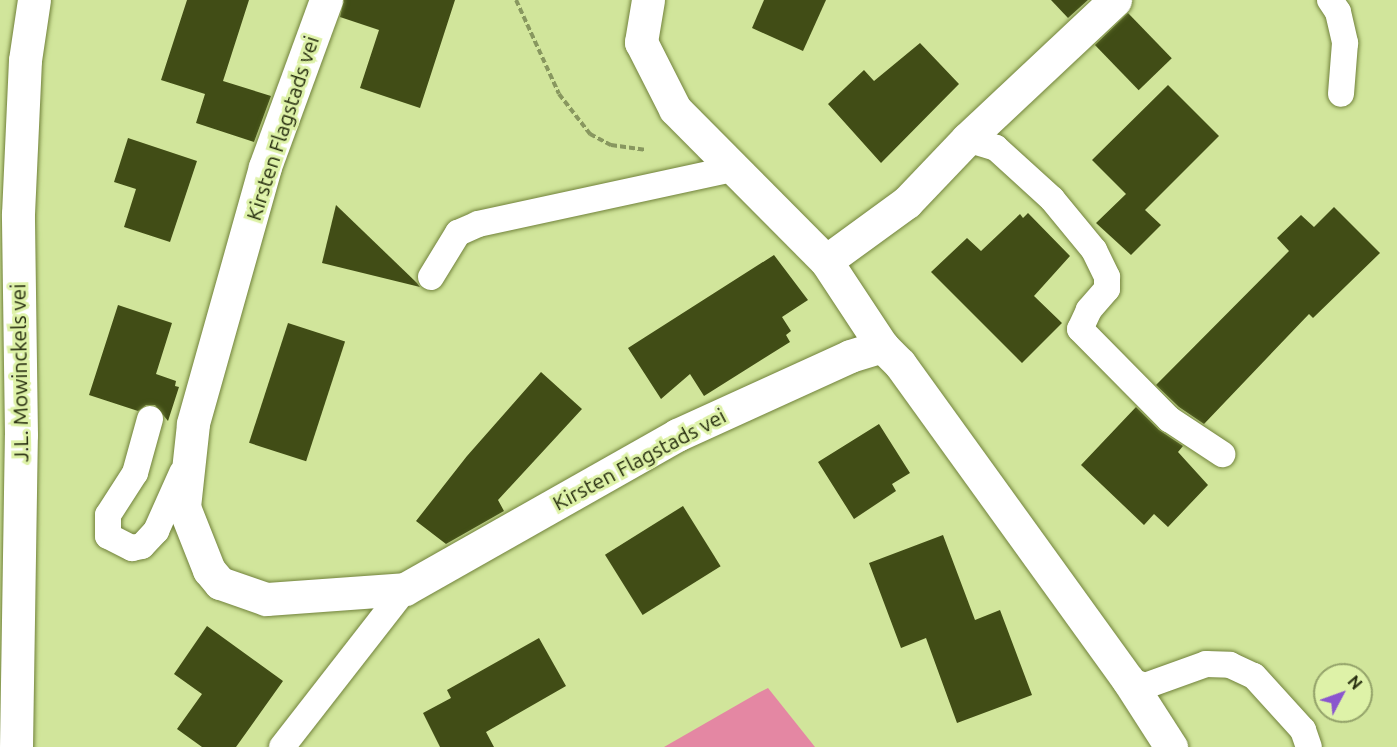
<!DOCTYPE html>
<html>
<head>
<meta charset="utf-8">
<style>
	body { margin:0 }
	#map { position:relative; width:1397px; height:747px; overflow:hidden; background:#d1e59b; font-family:Ubuntu,sans-serif }
	div>[style] { position:absolute }
	.forest>* { inset:0; background:#e487a3 }
	.building>* { inset:0; background:#414d16; transform-origin:0 0 }
	.path>* { height:4px; margin-top:-2px; transform-origin:0; background:repeating-linear-gradient(90deg,#88975f 0 6px,transparent 0 9px) }
	.roads { filter:drop-shadow(0 0 2px #71823b) drop-shadow(0 0 2px #71823b) }
	.service>* { height:26px; margin:-13px; padding:0 13px; transform-origin:13px; border-radius:13px; background:#fff }
	.minor>* { height:33px; margin:-16.5px; padding:0 16.5px; transform-origin:16.5px; border-radius:16.5px; background:#fff }
	.secondary>* { height:33px; margin:-16.5px; padding:0 16.5px; transform-origin:16.5px; border-radius:16.5px; background:#fff }
	span { translate:-50% -50%; white-space:nowrap; text-align:center; line-height:1.15; -webkit-text-stroke:6px #def2a8; paint-order:stroke }
	.street-label { font-size:21px; color:#252c0e }
	.north { position:absolute; left:1313px; top:663px; width:60px; height:60px; box-sizing:border-box; background:#def2a8; border:2px solid #94a36a; border-radius:50%; rotate:49deg; font-size:16px; font-weight:700; line-height:24px; text-align:center; color:#252c0e }
	.north::after { content:''; display:block; margin:auto; width:21px; height:27px; background:#8a56ce; clip-path:polygon(50% 0,100% 100%,50% 72%,0 100%) }
</style>
</head>
<body>
<div id="map">
	<div class="forest">
		<div style="clip-path:polygon(768px 688px,815px 747px,664px 747px,758px 693px)"></div>
	</div>
	<div class="building">
		<div style="clip-path:polygon(187px 0,249px 0,223px 81px,271px 96px,254px 142px,196px 123px,205px 94px,161px 80px)"></div>
		<div style="clip-path:polygon(344px 0,455px 0,420px 108px,360px 88px,379px 30px,340px 17px)"></div>
		<div style="clip-path:polygon(764px 0,826px 0,803px 51px,752px 28px)"></div>
		<div style="clip-path:polygon(1051px 0,1088px 0,1068px 18px)"></div>
		<div style="left:1128px;top:13px;width:63px;height:46px;rotate:46deg"></div>
		<div style="clip-path:polygon(920px 43px,959px 84px,881px 163px,828px 104px,864px 70px,874px 81px)"></div>
		<div style="clip-path:polygon(1168px 85px,1219px 136px,1145px 210px,1161px 225px,1131px 255px,1096px 223px,1126px 194px,1092px 160px)"></div>
		<div style="clip-path:polygon(128px 138px,197px 161px,170px 242px,124px 227px,136px 189px,114px 182px)"></div>
		<div style="clip-path:polygon(336px 205px,417px 283px,420px 287px,322px 263px)"></div>
		<div style="clip-path:polygon(1334px 207px,1380px 253px,1313px 318px,1309px 314px,1204px 424px,1179px 407px,1156px 385px,1289px 251px,1277px 238px,1301px 215px,1314px 227px)"></div>
		<div style="clip-path:polygon(1028px 213px,1070px 256px,1034px 296px,1062px 323px,1022px 363px,931px 272px,967px 238px,981px 251px,1020px 214px,1023px 218px)"></div>
		<div style="clip-path:polygon(774px 255px,808px 300px,782px 317px,791px 331px,786px 335px,790px 342px,704px 396px,690px 374px,661px 399px,628px 348px)"></div>
		<div style="clip-path:polygon(118px 305px,172px 323px,156px 374px,176px 381px,175px 386px,179px 387px,168px 421px,155px 405px,146px 405px,138px 411px,89px 395px)"></div>
		<div style="left:288px;top:323px;width:60px;height:126px;rotate:18deg"></div>
		<div style="clip-path:polygon(541px 372px,582px 409px,498px 500px,504px 511px,446px 544px,416px 521px,467px 456px)"></div>
		<div style="clip-path:polygon(1136px 407px,1159px 430px,1183px 446px,1178px 452px,1208px 485px,1168px 527px,1154px 514px,1144px 525px,1081px 465px)"></div>
		<div style="clip-path:polygon(879px 424px,910px 473px,892px 484px,896px 491px,854px 519px,818px 462px)"></div>
		<div style="left:683px;top:506px;width:71px;height:92px;rotate:58deg"></div>
		<div style="clip-path:polygon(943px 535px,975px 620px,1000px 610px,1032px 695px,957px 723px,926px 638px,901px 648px,869px 563px)"></div>
		<div style="clip-path:polygon(207px 626px,283px 681px,236px 747px,202px 747px,177px 729px,202px 694px,174px 674px)"></div>
		<div style="clip-path:polygon(539px 638px,566px 686px,486px 732px,494px 747px,440px 747px,423px 713px,451px 698px,447px 690px)"></div>
	</div>
	<div class="path">
		<div style="left:516px;top:0;width:103px;rotate:65.4deg"></div>
		<div style="left:559px;top:94px;width:51px;rotate:52.2deg"></div>
		<div style="left:590px;top:134px;width:24px;rotate:28deg"></div>
		<div style="left:611px;top:145px;width:34px;rotate:8deg"></div>
	</div>
	<div class="roads">
		<div class="service">
			<div style="left:1330px;top:0;width:14px;rotate:56deg"></div>
			<div style="left:1338px;top:12px;width:32px;rotate:77deg"></div>
			<div style="left:1345px;top:43px;width:51px;rotate:94.5deg"></div>
			<div style="left:967px;top:139px;width:30px;rotate:17deg"></div>
			<div style="left:996px;top:148px;width:76px;rotate:42.3deg"></div>
			<div style="left:1052px;top:199px;width:66px;rotate:50.5deg"></div>
			<div style="left:1094px;top:250px;width:30px;rotate:64deg"></div>
			<div style="left:1107px;top:277px;width:12px;rotate:90deg"></div>
			<div style="left:1107px;top:289px;width:28px;rotate:131deg"></div>
			<div style="left:1089px;top:310px;width:21px;rotate:115deg"></div>
			<div style="left:1080px;top:329px;width:127px;rotate:45.3deg"></div>
			<div style="left:1169px;top:419px;width:64px;rotate:33.4deg"></div>
			<div style="left:431px;top:277px;width:52px;rotate:-58.5deg"></div>
			<div style="left:458px;top:233px;width:22px;rotate:-24deg"></div>
			<div style="left:478px;top:224px;width:260px;rotate:-12.2deg"></div>
			<div style="left:150px;top:419px;width:56px;rotate:105.5deg"></div>
			<div style="left:135px;top:473px;width:50px;rotate:122.7deg"></div>
			<div style="left:108px;top:515px;width:21px;rotate:90deg"></div>
			<div style="left:108px;top:536px;width:27px;rotate:27deg"></div>
			<div style="left:132px;top:548px;width:10px;rotate:-11deg"></div>
			<div style="left:142px;top:546px;width:21px;rotate:-47deg"></div>
			<div style="left:156px;top:531px;width:64px;rotate:-65.9deg"></div>
			<div style="left:1128px;top:680px;width:18px;rotate:19deg"></div>
			<div style="left:1145px;top:686px;width:65px;rotate:-19.8deg"></div>
			<div style="left:1206px;top:664px;width:24px;rotate:2deg"></div>
			<div style="left:1230px;top:665px;width:26px;rotate:25deg"></div>
			<div style="left:1254px;top:676px;width:73px;rotate:47.8deg"></div>
			<div style="left:1303px;top:730px;width:18px;rotate:71deg"></div>
			<div style="left:282px;top:747px;width:200px;rotate:-52.1deg"></div>
		</div>
		<div class="minor">
			<div style="left:326px;top:0;width:178px;rotate:110.1deg"></div>
			<div style="left:265px;top:167px;width:267px;rotate:105.7deg"></div>
			<div style="left:193px;top:424px;width:83px;rotate:96.2deg"></div>
			<div style="left:184px;top:507px;width:68px;rotate:68.4deg"></div>
			<div style="left:209px;top:570px;width:17px;rotate:50deg"></div>
			<div style="left:220px;top:583px;width:49px;rotate:19.2deg"></div>
			<div style="left:266px;top:599px;width:139px;rotate:-4.1deg"></div>
			<div style="left:405px;top:589px;width:313px;rotate:-29.5deg"></div>
			<div style="left:677px;top:435px;width:190px;rotate:-24.5deg"></div>
			<div style="left:850px;top:356px;width:34px;rotate:-17deg"></div>
			<div style="left:648px;top:0;width:43px;rotate:99.5deg"></div>
			<div style="left:641px;top:42px;width:75px;rotate:63.1deg"></div>
			<div style="left:675px;top:109px;width:214px;rotate:45.2deg"></div>
			<div style="left:826px;top:261px;width:102px;rotate:56.6deg"></div>
			<div style="left:882px;top:346px;width:25px;rotate:45deg"></div>
			<div style="left:900px;top:364px;width:390px;rotate:54.2deg"></div>
			<div style="left:1128px;top:680px;width:80px;rotate:57.3deg"></div>
			<div style="left:826px;top:261px;width:100px;rotate:-36.1deg"></div>
			<div style="left:907px;top:202px;width:87px;rotate:-46.4deg"></div>
			<div style="left:967px;top:139px;width:203px;rotate:-43.2deg"></div>
		</div>
		<div class="secondary">
			<div style="left:16px;top:747px;width:312px;rotate:-89.1deg"></div>
			<div style="left:21px;top:435px;width:221px;rotate:-90.8deg"></div>
			<div style="left:18px;top:214px;width:154px;rotate:-87.4deg"></div>
			<div style="left:25px;top:60px;width:61px;rotate:-81.5deg"></div>
		</div>
	</div>
	<div class="street-label">
		<span style="left:282px;top:128px;rotate:-72deg">Kirsten Flagstads vei</span>
		<span style="left:19px;top:373px;rotate:-91deg">J.L. Mowinckels vei</span>
		<span style="left:639px;top:459px;rotate:-28deg">Kirsten Flagstads vei</span>
	</div>
	<div class="north">N</div>
</div>
</body>
</html>
